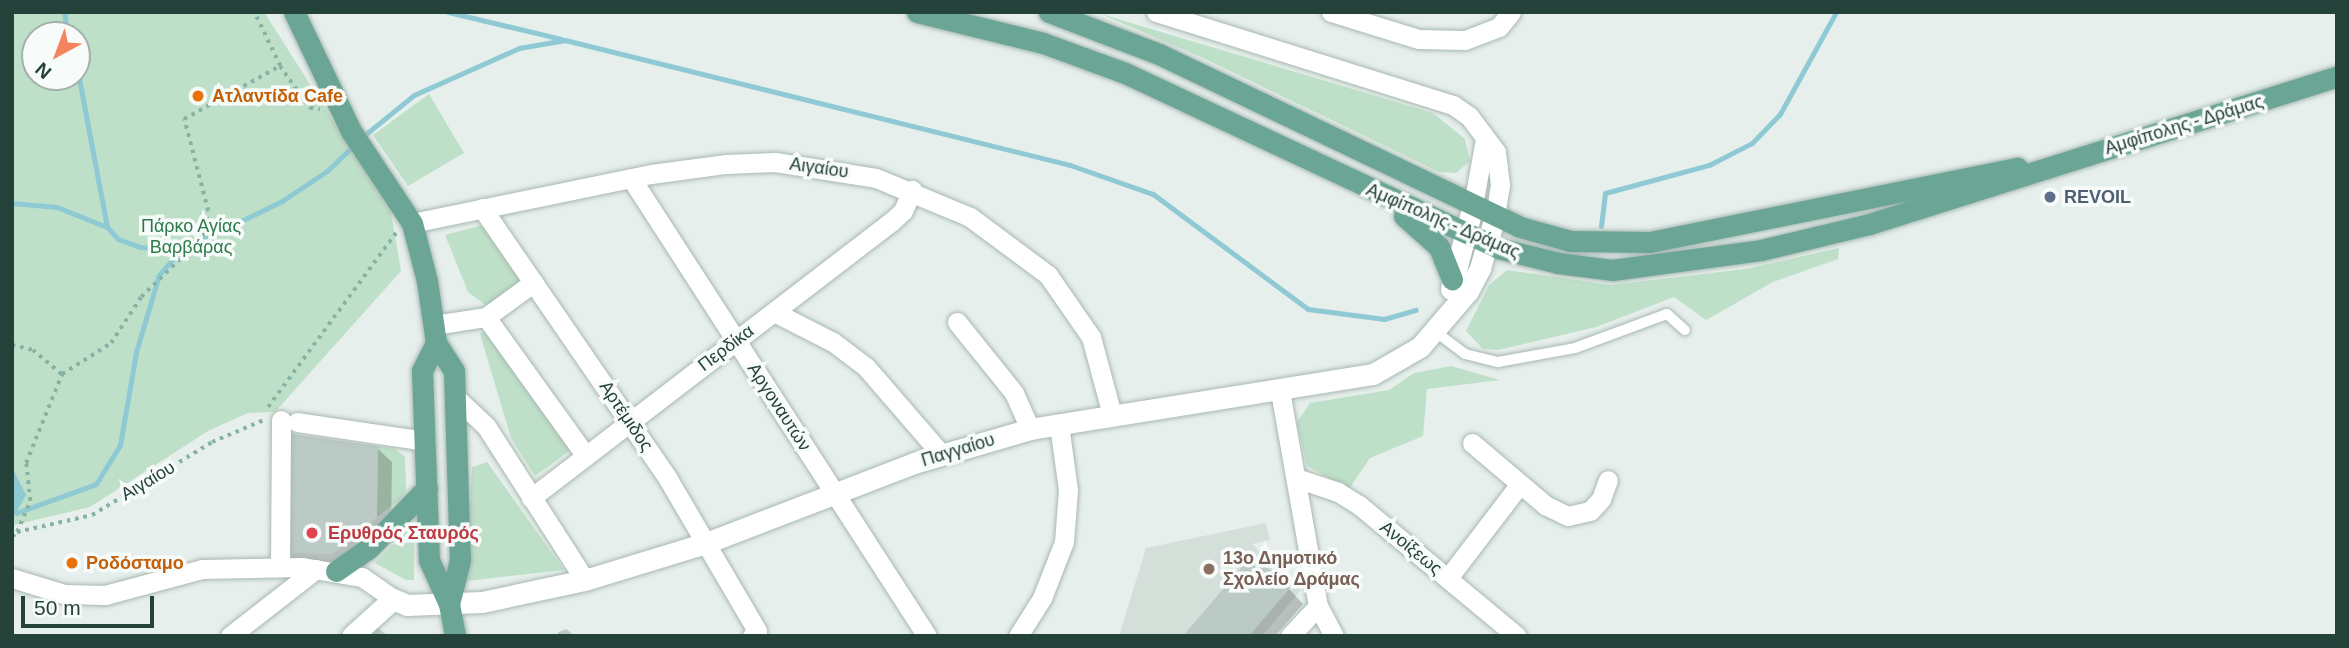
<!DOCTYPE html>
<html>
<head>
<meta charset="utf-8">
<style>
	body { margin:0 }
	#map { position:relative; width:2349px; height:648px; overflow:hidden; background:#e6efeb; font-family:Arial,sans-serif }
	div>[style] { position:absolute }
	.built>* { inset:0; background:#d4dfda }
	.green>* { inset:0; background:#bfe0c8 }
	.water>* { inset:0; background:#8ec9d4 }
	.shadow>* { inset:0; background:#0003 }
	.stream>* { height:5px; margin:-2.5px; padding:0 2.5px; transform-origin:2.5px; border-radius:2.5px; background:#8ec9d4 }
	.building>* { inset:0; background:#bbcac4 }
	.path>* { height:3.5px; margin-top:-1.75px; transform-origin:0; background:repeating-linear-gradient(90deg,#86b3a5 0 3.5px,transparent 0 8.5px) }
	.roads { filter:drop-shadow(0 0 2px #a8b8b2) drop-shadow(0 0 2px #a8b8b2) }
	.lane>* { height:10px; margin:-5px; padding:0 5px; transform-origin:5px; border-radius:5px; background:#fff }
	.street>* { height:19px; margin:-9.5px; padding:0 9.5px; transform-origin:9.5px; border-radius:9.5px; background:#fff }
	.secondary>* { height:21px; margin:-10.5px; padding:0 10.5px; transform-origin:10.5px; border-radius:10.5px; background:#fff }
	.primary>* { height:21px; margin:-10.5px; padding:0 10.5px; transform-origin:10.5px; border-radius:10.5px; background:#6aa596 }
	.dots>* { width:19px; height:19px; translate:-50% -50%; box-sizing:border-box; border:4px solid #f7fbf9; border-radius:50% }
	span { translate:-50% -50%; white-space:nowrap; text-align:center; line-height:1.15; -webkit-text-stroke:7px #f7fbf9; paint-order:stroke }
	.food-label { font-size:18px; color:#c56008; font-weight:700 }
	.left { translate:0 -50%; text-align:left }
	.street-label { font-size:18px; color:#24423a }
	.service-label { font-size:18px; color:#4e5e75; font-weight:700 }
	.park-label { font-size:18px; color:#2d7a4b }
	.health-label { font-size:18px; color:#be3a42; font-weight:700 }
	.education-label { font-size:18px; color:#785e54; font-weight:700 }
	.frame { position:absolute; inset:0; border:14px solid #24423a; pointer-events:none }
	.north { position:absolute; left:21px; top:21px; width:70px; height:70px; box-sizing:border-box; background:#f7fbf9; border:2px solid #a3b1ad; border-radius:50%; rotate:221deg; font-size:19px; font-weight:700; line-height:28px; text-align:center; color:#24423a }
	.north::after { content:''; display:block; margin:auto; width:24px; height:32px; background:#f4845f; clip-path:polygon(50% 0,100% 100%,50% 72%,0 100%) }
	.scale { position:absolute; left:21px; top:596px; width:133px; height:32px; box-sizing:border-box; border:4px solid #24423a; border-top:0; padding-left:9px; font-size:21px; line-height:24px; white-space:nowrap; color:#24423a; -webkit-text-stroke:5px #f7fbf9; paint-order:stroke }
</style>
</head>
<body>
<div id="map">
	<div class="built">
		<div style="clip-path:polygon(1266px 523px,1270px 540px,1252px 544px,1301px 590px,1262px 636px,1119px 636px,1146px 548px)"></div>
	</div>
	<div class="green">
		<div style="clip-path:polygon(evenodd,12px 12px,264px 12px,391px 212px,401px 271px,275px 412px,248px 413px,208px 431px,90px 507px,14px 525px,12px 12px,35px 35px,77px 35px,77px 77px,35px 77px,35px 35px)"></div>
		<div style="clip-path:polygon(1101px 14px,1433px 113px,1465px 139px,1470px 161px,1456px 173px,1439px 172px,1203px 58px)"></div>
		<div style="clip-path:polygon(429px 94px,464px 153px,408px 186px,373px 135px)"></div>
		<div style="clip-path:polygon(483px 225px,525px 284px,488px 307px,468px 292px,445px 235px)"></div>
		<div style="clip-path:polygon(1839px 248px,1838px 259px,1773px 282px,1706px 320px,1674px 297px,1596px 327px,1498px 350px,1483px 349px,1466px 331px,1489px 285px,1507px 270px,1611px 285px,1746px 269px)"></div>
		<div style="clip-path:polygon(486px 329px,571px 450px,535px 476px,511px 438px,480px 334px)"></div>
		<div style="clip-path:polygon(1451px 366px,1500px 380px,1427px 389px,1423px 436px,1370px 458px,1349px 489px,1307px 466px,1297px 422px,1310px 403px,1389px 390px,1414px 373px)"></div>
		<div style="clip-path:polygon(378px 446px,395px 449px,405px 457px,406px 490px,402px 498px,377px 517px)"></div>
		<div style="clip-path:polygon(487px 462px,564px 570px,466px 581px,472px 467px)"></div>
		<div style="clip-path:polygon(414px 524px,414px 580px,406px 580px,375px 563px)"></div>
	</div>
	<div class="water">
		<div style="clip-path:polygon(12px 467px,26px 495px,16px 513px,12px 512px)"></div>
	</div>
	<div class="shadow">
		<div style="clip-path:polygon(377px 448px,392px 462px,391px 532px,348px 567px,302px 567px,288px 553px)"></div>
		<div style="clip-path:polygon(1289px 589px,1303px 604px,1275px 636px,1186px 636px)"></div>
	</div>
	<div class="stream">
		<div style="left:64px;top:12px;width:23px;rotate:80deg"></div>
		<div style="left:448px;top:12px;width:116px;rotate:13.4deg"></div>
		<div style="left:77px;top:68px;width:162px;rotate:79.3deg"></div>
		<div style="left:107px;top:227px;width:16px;rotate:47deg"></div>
		<div style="left:118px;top:239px;width:23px;rotate:20deg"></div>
		<div style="left:140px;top:247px;width:40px;rotate:5.7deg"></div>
		<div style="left:361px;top:138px;width:68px;rotate:-39.1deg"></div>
		<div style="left:414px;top:95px;width:115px;rotate:-24.1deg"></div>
		<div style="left:519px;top:48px;width:47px;rotate:-9.9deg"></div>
		<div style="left:565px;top:40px;width:520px;rotate:13.9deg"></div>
		<div style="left:1070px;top:165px;width:88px;rotate:19.3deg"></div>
		<div style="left:1153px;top:194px;width:193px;rotate:36.6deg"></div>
		<div style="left:1308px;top:309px;width:77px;rotate:7.5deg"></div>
		<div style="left:1384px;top:319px;width:33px;rotate:-16deg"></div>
		<div style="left:12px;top:203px;width:45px;rotate:5.1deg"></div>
		<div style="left:57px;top:207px;width:54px;rotate:21.8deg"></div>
		<div style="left:1601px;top:226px;width:33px;rotate:-83deg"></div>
		<div style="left:1605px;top:193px;width:108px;rotate:-15.1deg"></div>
		<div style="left:1709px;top:165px;width:48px;rotate:-27.1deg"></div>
		<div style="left:1752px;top:143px;width:40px;rotate:-46deg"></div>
		<div style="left:1780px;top:114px;width:116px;rotate:-61.2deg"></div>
		<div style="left:16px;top:513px;width:85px;rotate:-19.9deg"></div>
		<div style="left:96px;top:484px;width:46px;rotate:-58.4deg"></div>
		<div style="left:120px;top:445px;width:94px;rotate:-80.2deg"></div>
		<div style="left:136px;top:352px;width:80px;rotate:-73.4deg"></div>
		<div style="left:159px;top:275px;width:32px;rotate:-49deg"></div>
		<div style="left:180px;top:251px;width:114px;rotate:-26.1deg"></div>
		<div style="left:282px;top:201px;width:54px;rotate:-33.7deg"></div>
		<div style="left:327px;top:171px;width:37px;rotate:-44deg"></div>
	</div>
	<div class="building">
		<div style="clip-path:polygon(286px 433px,378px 446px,377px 517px,333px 554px,286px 553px)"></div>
		<div style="clip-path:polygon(1252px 555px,1290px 588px,1249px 636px,1183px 636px)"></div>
		<div style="clip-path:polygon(373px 624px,388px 636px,363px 636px)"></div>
		<div style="clip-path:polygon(566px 629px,575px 636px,556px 636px,559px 632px)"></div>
	</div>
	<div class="path">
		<div style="left:280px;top:66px;width:52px;rotate:54.5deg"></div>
		<div style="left:310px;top:108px;width:10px;rotate:6deg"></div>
		<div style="left:12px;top:345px;width:22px;rotate:13deg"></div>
		<div style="left:33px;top:350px;width:38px;rotate:40deg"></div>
		<div style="left:268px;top:407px;width:216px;rotate:-53.7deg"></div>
		<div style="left:17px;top:532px;width:34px;rotate:-67deg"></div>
		<div style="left:30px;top:501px;width:38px;rotate:-96deg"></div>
		<div style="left:26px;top:463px;width:96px;rotate:-68deg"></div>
		<div style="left:62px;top:374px;width:58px;rotate:-32.3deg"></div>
		<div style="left:111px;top:343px;width:55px;rotate:-56.9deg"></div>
		<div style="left:141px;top:297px;width:86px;rotate:-44.1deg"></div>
		<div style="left:203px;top:237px;width:26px;rotate:-79deg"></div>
		<div style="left:208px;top:211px;width:95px;rotate:-104.6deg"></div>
		<div style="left:184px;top:119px;width:110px;rotate:-28.9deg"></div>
		<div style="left:280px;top:66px;width:60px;rotate:-115.7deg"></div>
		<div style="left:12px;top:537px;width:7px;rotate:-45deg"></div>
		<div style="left:17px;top:532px;width:77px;rotate:-12.8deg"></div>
		<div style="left:92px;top:515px;width:140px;rotate:-31.3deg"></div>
		<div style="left:212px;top:442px;width:56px;rotate:-22.9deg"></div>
	</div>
	<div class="roads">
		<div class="lane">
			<div style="left:1436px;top:332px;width:36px;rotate:37deg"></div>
			<div style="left:1465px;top:354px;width:34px;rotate:14deg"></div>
			<div style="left:1498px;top:362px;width:78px;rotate:-10.3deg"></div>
			<div style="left:1575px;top:348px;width:98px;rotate:-20.3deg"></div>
			<div style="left:1667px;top:314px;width:24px;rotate:42deg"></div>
		</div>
		<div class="street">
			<div style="left:1156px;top:12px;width:311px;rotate:17.4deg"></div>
			<div style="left:1453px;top:105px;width:19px;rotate:35deg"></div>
			<div style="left:1469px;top:116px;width:45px;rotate:53.1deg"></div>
			<div style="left:1496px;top:152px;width:33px;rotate:83deg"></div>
			<div style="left:1500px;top:185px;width:31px;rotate:99deg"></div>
			<div style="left:1331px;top:12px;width:92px;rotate:17.1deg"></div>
			<div style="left:1419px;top:39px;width:46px;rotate:1.2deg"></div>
			<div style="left:1465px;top:40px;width:36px;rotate:-21deg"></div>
			<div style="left:1499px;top:27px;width:19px;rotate:-51deg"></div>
			<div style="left:631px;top:178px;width:545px;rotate:57.13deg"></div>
			<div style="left:1473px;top:205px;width:67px;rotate:-79.7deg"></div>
			<div style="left:482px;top:208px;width:329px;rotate:55.5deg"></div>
			<div style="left:668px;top:479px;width:176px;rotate:59.6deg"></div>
			<div style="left:757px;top:631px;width:7px;rotate:135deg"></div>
			<div style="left:412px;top:223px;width:244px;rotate:-11.6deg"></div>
			<div style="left:651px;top:174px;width:76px;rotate:-7.6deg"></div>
			<div style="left:726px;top:164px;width:49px;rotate:-2.3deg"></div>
			<div style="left:775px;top:162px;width:102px;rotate:9deg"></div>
			<div style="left:876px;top:178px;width:102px;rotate:22.5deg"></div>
			<div style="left:970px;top:217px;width:97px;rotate:36.6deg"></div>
			<div style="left:1048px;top:275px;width:75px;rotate:55.3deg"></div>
			<div style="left:1091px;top:337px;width:81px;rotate:74.9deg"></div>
			<div style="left:774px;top:312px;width:66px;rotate:27deg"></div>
			<div style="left:833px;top:342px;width:41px;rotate:37.1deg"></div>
			<div style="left:866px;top:367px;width:115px;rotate:49.2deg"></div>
			<div style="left:486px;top:317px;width:59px;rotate:-36.1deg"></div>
			<div style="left:957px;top:322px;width:91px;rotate:51.2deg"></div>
			<div style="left:1014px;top:393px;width:39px;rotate:66deg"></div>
			<div style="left:434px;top:325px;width:53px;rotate:-8.7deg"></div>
			<div style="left:486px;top:317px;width:171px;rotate:54.3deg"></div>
			<div style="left:1280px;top:391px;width:218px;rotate:80deg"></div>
			<div style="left:1318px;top:606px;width:34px;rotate:62deg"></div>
			<div style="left:455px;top:397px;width:42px;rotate:43.1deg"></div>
			<div style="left:486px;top:426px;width:183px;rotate:57.3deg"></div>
			<div style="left:297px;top:422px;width:130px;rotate:8.4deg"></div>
			<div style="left:1472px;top:443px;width:96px;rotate:40.3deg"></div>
			<div style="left:1545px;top:505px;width:25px;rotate:26deg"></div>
			<div style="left:1568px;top:516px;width:23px;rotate:-13deg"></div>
			<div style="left:1590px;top:511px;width:16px;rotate:-47deg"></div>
			<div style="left:1601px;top:499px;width:20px;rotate:-70deg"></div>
			<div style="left:1296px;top:478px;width:44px;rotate:18.4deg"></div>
			<div style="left:1338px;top:492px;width:25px;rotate:32deg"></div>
			<div style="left:1359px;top:505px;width:205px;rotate:39.7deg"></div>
			<div style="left:531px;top:498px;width:454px;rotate:-37.5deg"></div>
			<div style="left:891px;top:222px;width:16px;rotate:-43deg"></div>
			<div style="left:903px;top:211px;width:23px;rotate:-67deg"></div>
			<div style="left:280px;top:566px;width:146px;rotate:-89.6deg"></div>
			<div style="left:12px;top:578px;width:54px;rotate:17.1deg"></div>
			<div style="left:64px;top:594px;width:41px;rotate:1.4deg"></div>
			<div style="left:105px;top:595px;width:100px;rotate:-15deg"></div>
			<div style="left:202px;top:569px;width:100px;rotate:-1.1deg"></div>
			<div style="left:302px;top:567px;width:61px;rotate:9.5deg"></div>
			<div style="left:362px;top:577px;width:38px;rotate:35deg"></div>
			<div style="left:1448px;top:578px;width:117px;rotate:-52.6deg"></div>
			<div style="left:230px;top:636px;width:109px;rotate:-37.9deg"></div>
			<div style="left:1018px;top:636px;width:45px;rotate:-57.7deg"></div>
			<div style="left:1042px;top:598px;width:60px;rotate:-68.6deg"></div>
			<div style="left:1064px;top:542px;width:52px;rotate:-85.6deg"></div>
			<div style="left:1068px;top:490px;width:67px;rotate:-97.8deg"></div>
			<div style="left:1290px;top:636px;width:41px;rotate:-47deg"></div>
		</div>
		<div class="secondary">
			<div style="left:1451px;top:289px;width:87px;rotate:-75.3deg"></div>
			<div style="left:352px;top:636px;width:55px;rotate:-42.1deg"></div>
			<div style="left:393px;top:599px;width:15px;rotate:23deg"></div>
			<div style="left:407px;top:605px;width:75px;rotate:-2.3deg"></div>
			<div style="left:482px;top:602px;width:105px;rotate:-12.1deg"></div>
			<div style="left:585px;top:580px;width:127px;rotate:-17deg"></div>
			<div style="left:706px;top:543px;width:223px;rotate:-21deg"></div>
			<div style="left:914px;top:463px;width:121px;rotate:-16.3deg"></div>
			<div style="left:1030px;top:429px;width:347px;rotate:-9.1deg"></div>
			<div style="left:1373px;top:374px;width:54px;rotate:-29.9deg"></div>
			<div style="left:1420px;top:347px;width:74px;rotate:-49.4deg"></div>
			<div style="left:1468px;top:291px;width:26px;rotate:-62deg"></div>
			<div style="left:1480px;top:268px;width:54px;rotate:-73.9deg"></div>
		</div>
		<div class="primary">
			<div style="left:294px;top:12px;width:132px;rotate:64.4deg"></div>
			<div style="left:351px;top:131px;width:110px;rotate:56.5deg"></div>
			<div style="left:412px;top:223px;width:60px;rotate:75.5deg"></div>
			<div style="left:427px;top:281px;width:63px;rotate:81.7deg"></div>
			<div style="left:436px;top:343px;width:33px;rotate:57deg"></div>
			<div style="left:454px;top:371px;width:189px;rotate:88.2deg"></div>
			<div style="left:460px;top:560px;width:45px;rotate:104deg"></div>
			<div style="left:917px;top:12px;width:130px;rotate:13.8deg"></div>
			<div style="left:1043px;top:43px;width:87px;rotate:20.1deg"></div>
			<div style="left:1125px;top:73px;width:412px;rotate:25.1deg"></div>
			<div style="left:1498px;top:248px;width:62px;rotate:14deg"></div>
			<div style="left:1558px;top:263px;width:54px;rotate:7.4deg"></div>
			<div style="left:1612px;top:270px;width:150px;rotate:-7.6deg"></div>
			<div style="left:1761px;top:250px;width:111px;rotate:-13.5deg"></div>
			<div style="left:1869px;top:224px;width:491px;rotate:-17.5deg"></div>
			<div style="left:1049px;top:12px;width:118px;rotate:20.9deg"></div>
			<div style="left:1159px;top:54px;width:400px;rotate:25.6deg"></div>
			<div style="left:1520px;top:227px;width:52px;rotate:15.6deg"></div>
			<div style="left:1570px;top:241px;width:80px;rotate:0.7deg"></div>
			<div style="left:1650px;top:242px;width:375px;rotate:-11.4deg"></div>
			<div style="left:1404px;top:216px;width:47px;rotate:41.5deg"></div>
			<div style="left:1439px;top:247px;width:35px;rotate:68deg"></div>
			<div style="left:436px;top:343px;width:31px;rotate:117deg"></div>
			<div style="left:422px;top:371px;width:189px;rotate:87.9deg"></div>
			<div style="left:429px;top:560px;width:48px;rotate:65.6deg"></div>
			<div style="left:449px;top:604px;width:33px;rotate:79deg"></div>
			<div style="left:336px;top:571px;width:39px;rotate:-35deg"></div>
			<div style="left:368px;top:549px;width:85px;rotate:-46deg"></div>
		</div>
	</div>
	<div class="dots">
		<div style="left:198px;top:96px;background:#e8710a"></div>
		<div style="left:2050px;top:197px;background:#5c6f8a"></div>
		<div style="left:312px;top:533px;background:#e0444e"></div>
		<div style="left:72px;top:563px;background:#e8710a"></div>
		<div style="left:1209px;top:569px;background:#8d6e63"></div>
	</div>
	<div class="food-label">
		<span class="left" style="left:212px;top:96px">Ατλαντίδα Cafe</span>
		<span class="left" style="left:86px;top:563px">Ροδόσταμο</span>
	</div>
	<div class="street-label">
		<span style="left:2184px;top:125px;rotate:-17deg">Αμφίπολης - Δράμας</span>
		<span style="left:819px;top:168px;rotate:8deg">Αιγαίου</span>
		<span style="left:1443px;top:221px;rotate:23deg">Αμφίπολης - Δράμας</span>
		<span style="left:726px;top:348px;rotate:-37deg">Περδίκα</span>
		<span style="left:779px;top:407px;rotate:57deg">Αργοναυτών</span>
		<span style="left:626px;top:416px;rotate:56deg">Αρτέμιδος</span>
		<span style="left:958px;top:450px;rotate:-17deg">Παγγαίου</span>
		<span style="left:148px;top:481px;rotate:-31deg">Αιγαίου</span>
		<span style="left:1411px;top:548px;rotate:39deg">Ανοίξεως</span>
	</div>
	<div class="service-label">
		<span class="left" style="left:2064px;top:197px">REVOIL</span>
	</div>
	<div class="park-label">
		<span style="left:191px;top:237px">Πάρκο Αγίας<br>Βαρβάρας</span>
	</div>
	<div class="health-label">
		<span class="left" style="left:328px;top:533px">Ερυθρός Σταυρός</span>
	</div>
	<div class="education-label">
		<span class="left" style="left:1223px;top:569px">13ο Δημοτικό<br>Σχολείο Δράμας</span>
	</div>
	<div class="frame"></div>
	<div class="north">N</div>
	<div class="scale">50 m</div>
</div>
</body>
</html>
